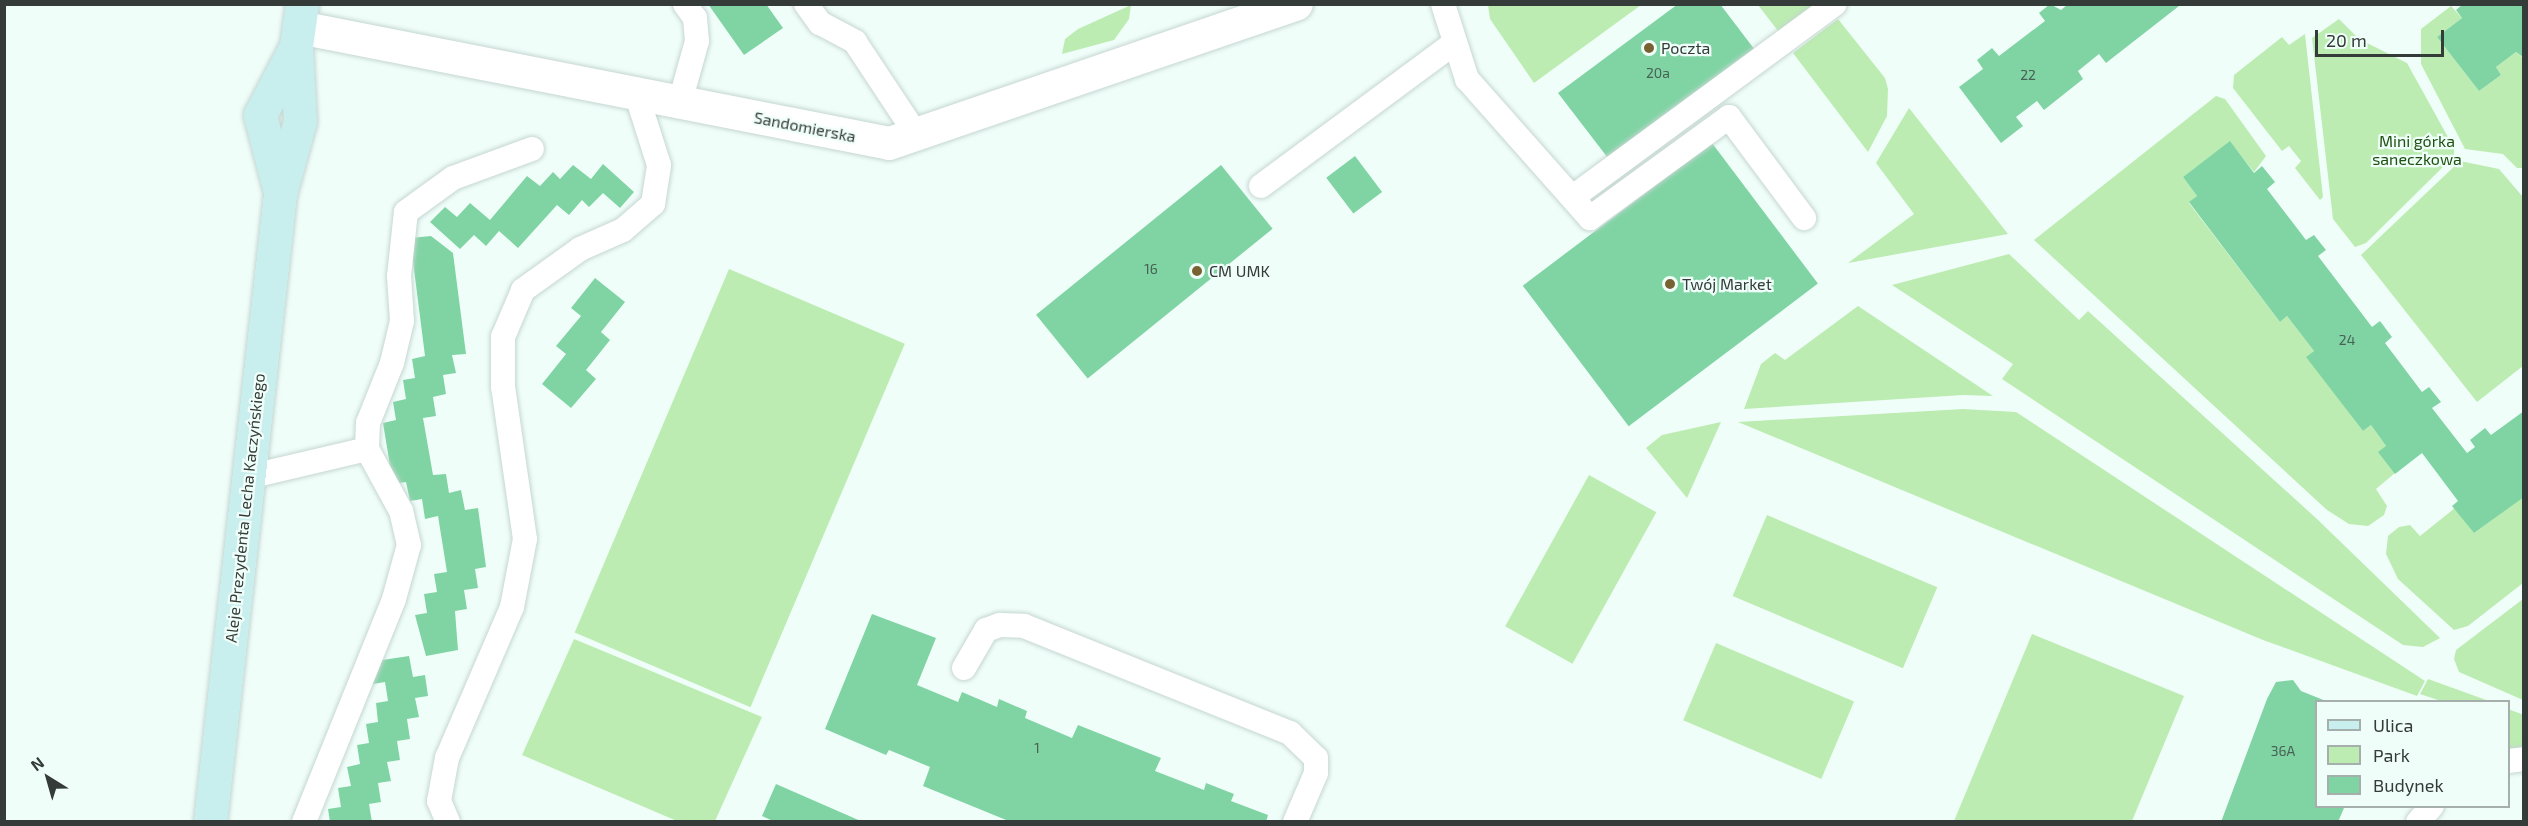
<!DOCTYPE html>
<html>
<head>
<meta charset="utf-8">
<style>
	body { margin:0 }
	#map { position:relative; width:2528px; height:826px; overflow:hidden; background:#f0fefa; font-family:"Exo 2",sans-serif }
	div>[style] { position:absolute }
	.green>* { inset:0; background:#bcecb1; transform-origin:0 0 }
	.building>* { inset:0; background:#80d4a4; transform-origin:0 0 }
	.roads { filter:drop-shadow(0 0 2px #c5d6d1) drop-shadow(0 0 2px #c5d6d1) }
	.lane>* { height:24px; margin:-12px; padding:0 12px; transform-origin:12px; border-radius:12px; background:#fff }
	.street>* { height:33px; margin:-16.5px; padding:0 16.5px; transform-origin:16.5px; border-radius:16.5px; background:#fff }
	.secondary>* { height:33px; margin:-16.5px; padding:0 16.5px; transform-origin:16.5px; border-radius:16.5px; background:#c9eeee }
	.dots>* { width:16px; height:16px; translate:-50% -50%; box-sizing:border-box; border:3px solid #f0fefa; border-radius:50% }
	span { translate:-50% -50%; white-space:nowrap; text-align:center; line-height:1.15; -webkit-text-stroke:4.5px #f0fefa; paint-order:stroke }
	.number-label { font-size:14px; color:#476154 }
	.number-label span { -webkit-text-stroke-width:0 }
	.poi-label { font-size:16px; color:#343b39 }
	.left { translate:0 -50%; text-align:left }
	.street-label { font-size:16px; color:#343b39 }
	.park-label { font-size:16px; color:#1e510f }
	.frame { position:absolute; inset:0; border:6px solid #343b39; pointer-events:none }
	.legend { position:absolute; left:2315px; top:700px; width:195px; height:108px; box-sizing:border-box; background:#f0fefa; border:2px solid #a5b0ad; margin:0; padding:8px 10px; list-style:none; font-size:18px; color:#343b39 }
	.legend li { display:flex; align-items:center; gap:12px; height:30px }
	.legend b { width:30px; border:2px solid #a5b0ad }
	.north { position:absolute; left:18px; top:748px; width:60px; height:60px; -webkit-text-stroke:4px #f0fefa; paint-order:stroke; rotate:323deg; font-size:16px; font-weight:700; line-height:24px; text-align:center; color:#343b39 }
	.north::after { content:''; display:block; margin:auto; width:21px; height:27px; background:#343b39; clip-path:polygon(50% 0,100% 100%,50% 72%,0 100%) }
	.scale { position:absolute; left:2315px; top:30px; width:129px; height:27px; box-sizing:border-box; border:3px solid #343b39; border-top:0; padding-left:8px; font-size:18px; line-height:21px; white-space:nowrap; color:#343b39; -webkit-text-stroke:4px #f0fefa; paint-order:stroke }
</style>
</head>
<body>
<div id="map">
	<div class="green">
		<div style="clip-path:polygon(1131px 5px,1129px 19px,1114px 40px,1062px 54px,1065px 39px,1078px 29px)"></div>
		<div style="clip-path:polygon(1488px 5px,1488px 4px,1641px 5px,1534px 83px,1490px 19px)"></div>
		<div style="clip-path:polygon(1758px 5px,1822px 5px,1782px 36px)"></div>
		<div style="clip-path:polygon(2451px 6px,2462px 18px,2437px 37px,2479px 91px,2501px 75px,2496px 67px,2516px 52px,2523px 58px,2523px 168px,2517px 168px,2503px 154px,2465px 149px,2421px 64px,2421px 29px)"></div>
		<div style="clip-path:polygon(1838px 19px,1885px 78px,1888px 89px,1887px 116px,1868px 152px,1793px 53px)"></div>
		<div style="clip-path:polygon(2339px 19px,2359px 39px,2407px 63px,2454px 148px,2454px 156px,2366px 243px,2355px 247px,2333px 219px,2312px 38px)"></div>
		<div style="clip-path:polygon(2305px 34px,2323px 197px,2320px 200px,2295px 168px,2301px 161px,2289px 146px,2282px 151px,2233px 88px,2234px 75px,2282px 37px,2289px 45px)"></div>
		<div style="clip-path:polygon(2216px 96px,2225px 99px,2266px 156px,2254px 172px,2230px 142px,2183px 177px,2197px 196px,2189px 203px,2280px 322px,2287px 316px,2314px 351px,2307px 357px,2363px 431px,2371px 425px,2386px 446px,2395px 473px,2376px 489px,2387px 506px,2384px 515px,2368px 526px,2349px 524px,2327px 510px,2034px 240px)"></div>
		<div style="clip-path:polygon(1909px 108px,2008px 234px,1848px 263px,1914px 214px,1876px 163px)"></div>
		<div style="clip-path:polygon(2460px 161px,2499px 169px,2523px 197px,2523px 366px,2477px 402px,2361px 255px)"></div>
		<div style="clip-path:polygon(2009px 254px,2079px 320px,2088px 311px,2317px 519px,2440px 638px,2423px 647px,2403px 645px,2002px 379px,2013px 364px,1892px 285px)"></div>
		<div style="left:729px;top:269px;width:191px;height:395px;rotate:23deg"></div>
		<div style="clip-path:polygon(1858px 306px,1993px 396px,1963px 395px,1744px 409px,1761px 364px,1775px 353px,1785px 360px)"></div>
		<div style="clip-path:polygon(1963px 409px,2016px 412px,2425px 681px,2417px 696px,2263px 640px,1738px 422px)"></div>
		<div style="clip-path:polygon(1721px 422px,1687px 498px,1646px 448px,1662px 435px)"></div>
		<div style="left:1589px;top:475px;width:77px;height:173px;rotate:29deg"></div>
		<div style="clip-path:polygon(2523px 497px,2523px 583px,2468px 626px,2454px 630px,2398px 579px,2386px 554px,2388px 536px,2399px 527px,2410px 525px,2420px 536px,2455px 508px,2474px 533px)"></div>
		<div style="left:1767px;top:515px;width:185px;height:88px;rotate:23deg"></div>
		<div style="clip-path:polygon(2523px 599px,2523px 700px,2459px 672px,2454px 659px,2456px 650px)"></div>
		<div style="clip-path:polygon(2032px 634px,2184px 696px,2132px 821px,1954px 821px)"></div>
		<div style="clip-path:polygon(574px 639px,762px 717px,715px 821px,677px 821px,522px 755px)"></div>
		<div style="left:1716px;top:643px;width:150px;height:84px;rotate:23deg"></div>
		<div style="clip-path:polygon(2428px 679px,2489px 701px,2441px 701px,2420px 694px)"></div>
		<div style="clip-path:polygon(2508px 709px,2524px 715px,2523px 753px,2508px 756px)"></div>
	</div>
	<div class="building">
		<div style="clip-path:polygon(708px 4px,766px 4px,783px 28px,744px 55px)"></div>
		<div style="clip-path:polygon(1678px 4px,1720px 4px,1758px 54px,1611px 162px,1558px 93px)"></div>
		<div style="clip-path:polygon(2050px 4px,2061px 10px,2068px 4px,2179px 6px,2106px 63px,2099px 54px,2078px 71px,2083px 79px,2044px 110px,2037px 101px,2016px 117px,2023px 126px,2001px 143px,1959px 87px,1983px 69px,1977px 60px,1992px 48px,1999px 56px,2045px 21px,2039px 13px)"></div>
		<div style="clip-path:polygon(2463px 4px,2524px 4px,2524px 58px,2516px 52px,2496px 67px,2501px 75px,2479px 91px,2437px 37px,2462px 18px,2456px 10px)"></div>
		<div style="clip-path:polygon(2230px 141px,2254px 173px,2262px 166px,2275px 182px,2267px 189px,2306px 240px,2314px 235px,2326px 250px,2318px 256px,2372px 327px,2380px 321px,2392px 337px,2385px 343px,2422px 392px,2429px 387px,2441px 402px,2432px 408px,2467px 453px,2475px 447px,2470px 440px,2485px 428px,2491px 435px,2524px 411px,2524px 497px,2474px 533px,2452px 506px,2458px 501px,2422px 453px,2395px 474px,2378px 452px,2386px 446px,2371px 425px,2363px 431px,2306px 357px,2314px 351px,2287px 316px,2280px 322px,2189px 202px,2197px 196px,2183px 177px)"></div>
		<div style="left:1712px;top:143px;width:176px;height:237px;rotate:53deg"></div>
		<div style="left:1355px;top:156px;width:45px;height:36px;rotate:53deg"></div>
		<div style="clip-path:polygon(603px 164px,634px 192px,620px 208px,603px 193px,589px 207px,582px 200px,569px 215px,557px 205px,518px 248px,499px 231px,486px 246px,474px 235px,460px 249px,430px 222px,445px 207px,457px 217px,470px 203px,490px 220px,527px 176px,540px 186px,553px 172px,560px 179px,573px 165px,591px 179px)"></div>
		<div style="left:1221px;top:165px;width:82px;height:238px;rotate:51deg"></div>
		<div style="clip-path:polygon(431px 236px,453px 253px,466px 354px,452px 355px,456px 373px,443px 375px,446px 394px,433px 397px,436px 416px,423px 418px,433px 475px,446px 474px,449px 493px,461px 490px,465px 510px,478px 508px,486px 567px,475px 569px,478px 588px,464px 590px,467px 609px,455px 611px,458px 650px,426px 656px,415px 615px,427px 613px,424px 594px,437px 592px,434px 574px,447px 572px,438px 516px,425px 519px,422px 499px,410px 501px,406px 482px,393px 484px,383px 423px,396px 420px,393px 402px,406px 399px,403px 380px,415px 378px,412px 359px,425px 356px,410px 238px)"></div>
		<div style="clip-path:polygon(595px 278px,625px 302px,601px 332px,610px 340px,586px 370px,596px 379px,571px 408px,542px 384px,566px 354px,556px 346px,581px 316px,571px 308px)"></div>
		<div style="clip-path:polygon(872px 614px,936px 638px,917px 685px,958px 702px,962px 692px,997px 707px,999px 699px,1027px 711px,1025px 718px,1072px 738px,1078px 725px,1161px 758px,1155px 771px,1204px 790px,1206px 783px,1234px 794px,1231px 801px,1268px 815px,1266px 822px,1011px 822px,923px 786px,930px 767px,889px 750px,886px 755px,825px 729px)"></div>
		<div style="clip-path:polygon(409px 656px,413px 677px,425px 675px,428px 696px,415px 698px,419px 717px,407px 719px,410px 739px,397px 741px,400px 760px,387px 762px,391px 781px,378px 783px,381px 802px,369px 804px,372px 822px,330px 822px,328px 809px,341px 807px,338px 788px,351px 786px,347px 767px,360px 764px,357px 745px,369px 743px,366px 724px,378px 722px,376px 703px,388px 701px,385px 682px,373px 684px,369px 662px)"></div>
		<div style="clip-path:polygon(2293px 680px,2301px 691px,2326px 701px,2316px 702px,2316px 806px,2344px 808px,2338px 822px,2221px 822px,2267px 699px,2276px 682px)"></div>
		<div style="clip-path:polygon(776px 784px,863px 822px,775px 822px,762px 816px)"></div>
	</div>
	<div class="roads">
		<div class="lane">
			<div style="left:806px;top:4px;width:24px;rotate:54deg"></div>
			<div style="left:820px;top:23px;width:40px;rotate:28deg"></div>
			<div style="left:855px;top:42px;width:110px;rotate:56.5deg"></div>
			<div style="left:1443px;top:4px;width:79px;rotate:72.3deg"></div>
			<div style="left:1467px;top:79px;width:186px;rotate:48.5deg"></div>
			<div style="left:1590px;top:218px;width:172px;rotate:-36deg"></div>
			<div style="left:1729px;top:117px;width:126px;rotate:53.4deg"></div>
			<div style="left:680px;top:102px;width:63px;rotate:-74.4deg"></div>
			<div style="left:697px;top:41px;width:23px;rotate:-95deg"></div>
			<div style="left:695px;top:18px;width:17px;rotate:-126deg"></div>
			<div style="left:1261px;top:186px;width:240px;rotate:-36.5deg"></div>
			<div style="left:1573px;top:197px;width:325px;rotate:-36.4deg"></div>
			<div style="left:248px;top:477px;width:122px;rotate:-13.2deg"></div>
			<div style="left:964px;top:668px;width:44px;rotate:-59.9deg"></div>
			<div style="left:986px;top:630px;width:15px;rotate:-20deg"></div>
			<div style="left:1000px;top:625px;width:24px;rotate:2deg"></div>
			<div style="left:1024px;top:626px;width:287px;rotate:21.9deg"></div>
			<div style="left:1290px;top:733px;width:36px;rotate:44deg"></div>
			<div style="left:1316px;top:758px;width:15px;rotate:90deg"></div>
			<div style="left:1316px;top:773px;width:53px;rotate:113.2deg"></div>
			<div style="left:2508px;top:761px;width:16px;rotate:-7deg"></div>
			<div style="left:304px;top:822px;width:240px;rotate:-68deg"></div>
			<div style="left:394px;top:599px;width:56px;rotate:-74.5deg"></div>
			<div style="left:409px;top:545px;width:35px;rotate:-103deg"></div>
			<div style="left:401px;top:511px;width:71px;rotate:-118.7deg"></div>
			<div style="left:367px;top:449px;width:26px;rotate:-88deg"></div>
			<div style="left:368px;top:423px;width:65px;rotate:-68.2deg"></div>
			<div style="left:392px;top:363px;width:43px;rotate:-76.6deg"></div>
			<div style="left:402px;top:321px;width:45px;rotate:-93.8deg"></div>
			<div style="left:399px;top:276px;width:64px;rotate:-83.8deg"></div>
			<div style="left:406px;top:212px;width:58px;rotate:-35.9deg"></div>
			<div style="left:453px;top:178px;width:84px;rotate:-20.2deg"></div>
			<div style="left:448px;top:822px;width:23px;rotate:-113deg"></div>
			<div style="left:439px;top:801px;width:44px;rotate:-79.5deg"></div>
			<div style="left:447px;top:758px;width:164px;rotate:-66.7deg"></div>
			<div style="left:512px;top:607px;width:69px;rotate:-79.2deg"></div>
			<div style="left:525px;top:539px;width:154px;rotate:-98.2deg"></div>
			<div style="left:503px;top:387px;width:50px;rotate:-90deg"></div>
			<div style="left:503px;top:337px;width:51px;rotate:-66.9deg"></div>
			<div style="left:523px;top:290px;width:70px;rotate:-35.7deg"></div>
			<div style="left:580px;top:249px;width:47px;rotate:-23.8deg"></div>
			<div style="left:623px;top:230px;width:40px;rotate:-41deg"></div>
			<div style="left:653px;top:204px;width:39px;rotate:-81deg"></div>
			<div style="left:659px;top:165px;width:76px;rotate:-107.7deg"></div>
			<div style="left:2418px;top:822px;width:21px;rotate:-49deg"></div>
		</div>
		<div class="street">
			<div style="left:299px;top:27px;width:601px;rotate:11.12deg"></div>
			<div style="left:889px;top:143px;width:430px;rotate:-18.9deg"></div>
		</div>
		<div class="secondary">
			<div style="left:280px;top:192px;width:80px;rotate:-104.6deg"></div>
			<div style="left:260px;top:115px;width:78px;rotate:-62.4deg"></div>
			<div style="left:210px;top:822px;width:632px;rotate:-83.64deg"></div>
			<div style="left:280px;top:194px;width:76px;rotate:-74.7deg"></div>
			<div style="left:300px;top:121px;width:75px;rotate:-93.1deg"></div>
			<div style="left:296px;top:46px;width:42px;rotate:-81.9deg"></div>
		</div>
	</div>
	<div class="dots">
		<div style="left:1649px;top:48px;background:#796232"></div>
		<div style="left:1197px;top:271px;background:#796232"></div>
		<div style="left:1670px;top:284px;background:#796232"></div>
	</div>
	<div class="number-label">
		<span style="left:1658px;top:73px">20a</span>
		<span style="left:2028px;top:75px">22</span>
		<span style="left:1151px;top:269px">16</span>
		<span style="left:2347px;top:340px">24</span>
		<span style="left:1037px;top:748px">1</span>
		<span style="left:2283px;top:751px">36A</span>
	</div>
	<div class="poi-label">
		<span class="left" style="left:1661px;top:48px">Poczta</span>
		<span class="left" style="left:1209px;top:271px">CM UMK</span>
		<span class="left" style="left:1682px;top:284px">Twój Market</span>
	</div>
	<div class="street-label">
		<span style="left:805px;top:127px;rotate:11deg">Sandomierska</span>
		<span style="left:245px;top:508px;rotate:-84deg">Aleje Prezydenta Lecha Kaczyńskiego</span>
	</div>
	<div class="park-label">
		<span style="left:2417px;top:150px">Mini górka<br>saneczkowa</span>
	</div>
	<div class="frame"></div>
	<ul class="legend">
	<li><b style="height:8px;background:#c9eeee"></b>Ulica</li>
	<li><b style="height:16px;background:#bcecb1"></b>Park</li>
	<li><b style="height:16px;background:#80d4a4"></b>Budynek</li>
	</ul>
	<div class="north">N</div>
	<div class="scale">20 m</div>
</div>
</body>
</html>
